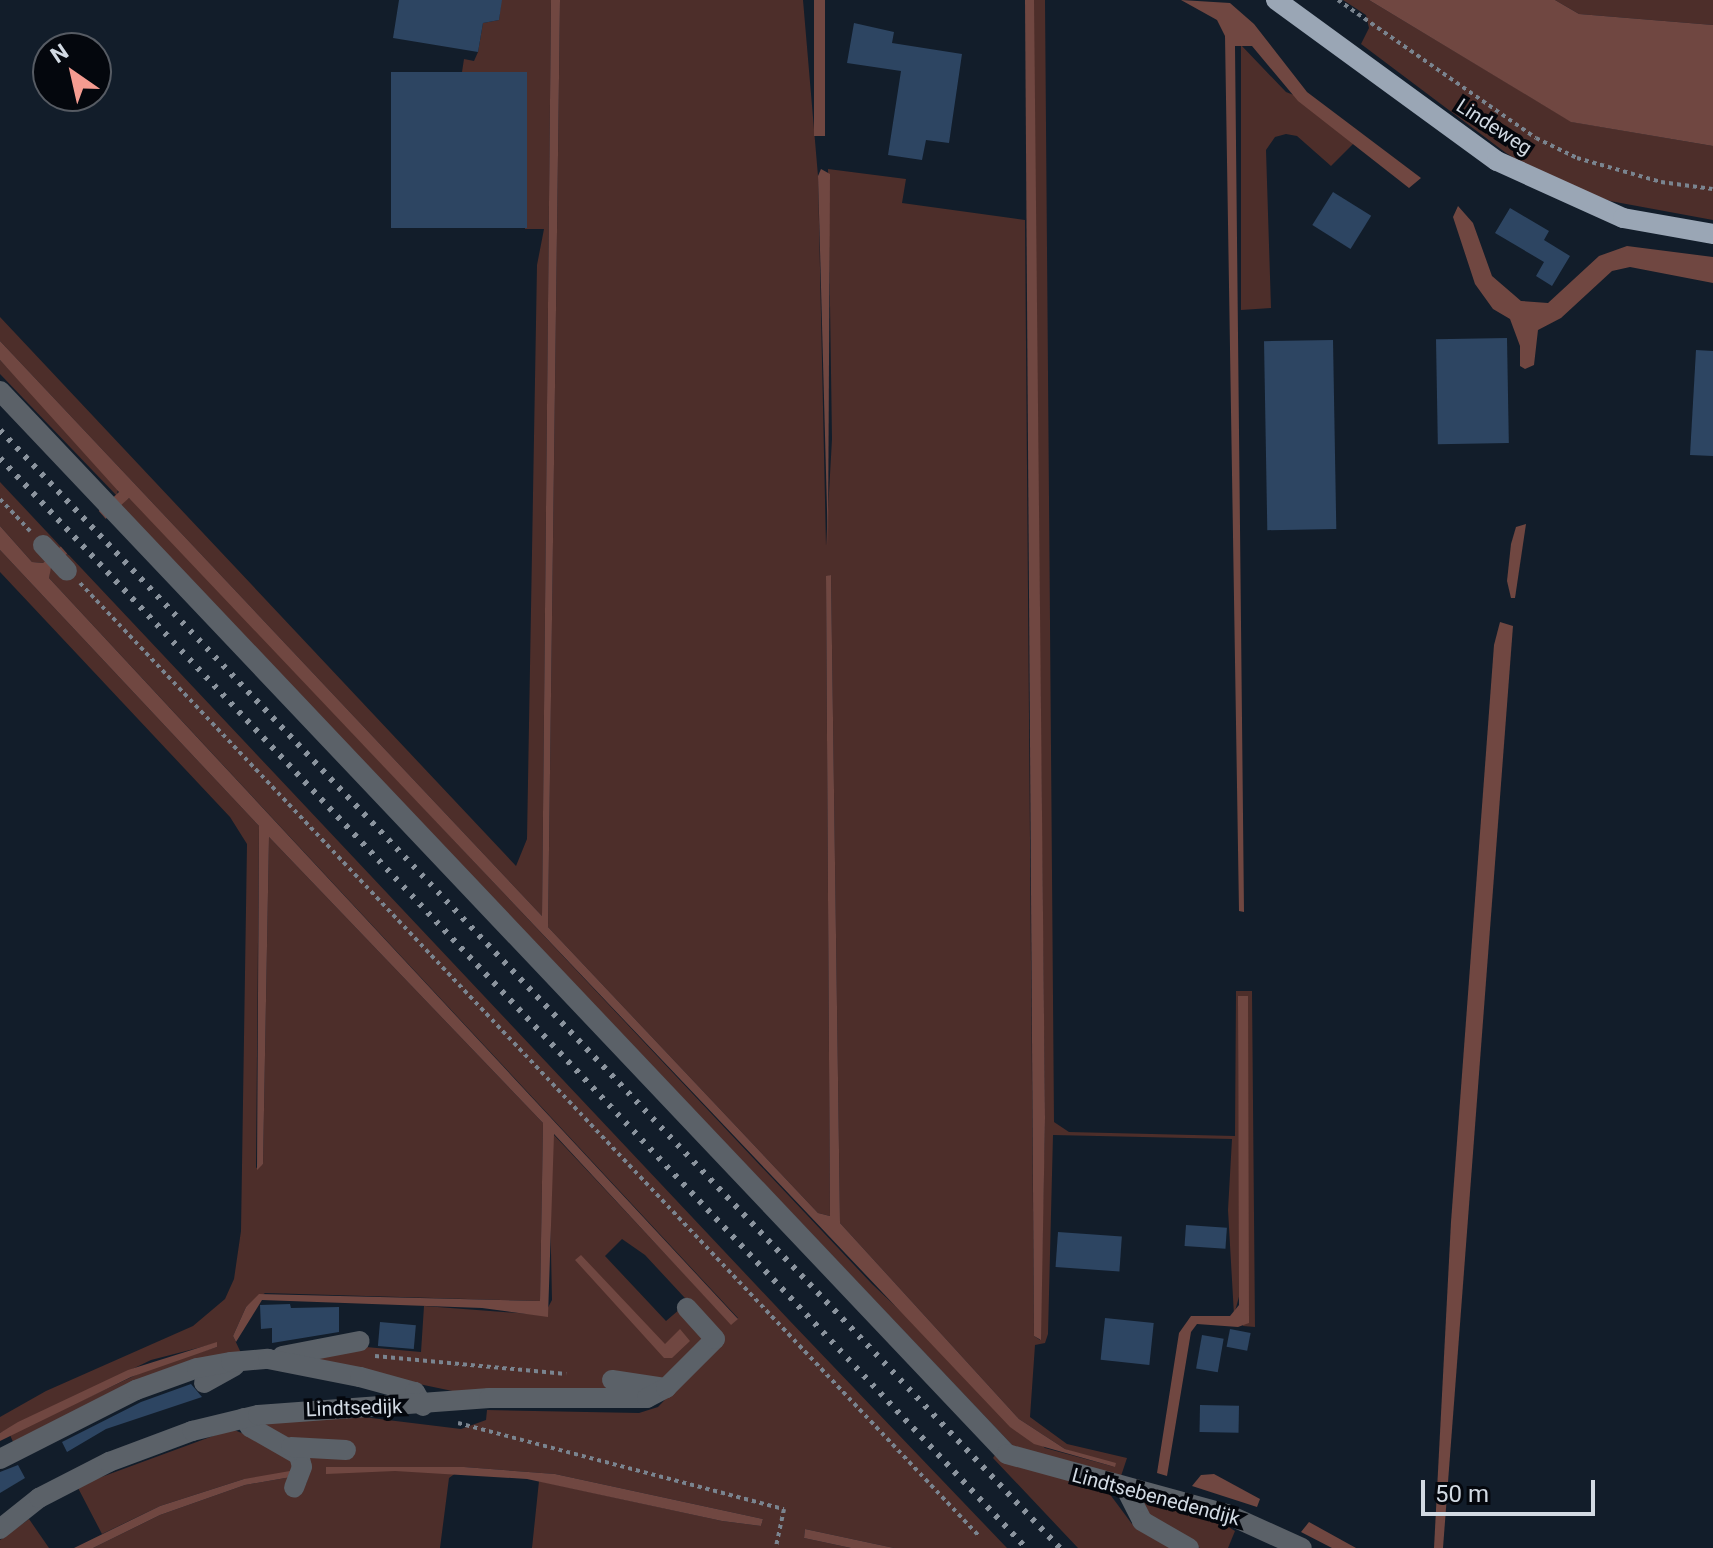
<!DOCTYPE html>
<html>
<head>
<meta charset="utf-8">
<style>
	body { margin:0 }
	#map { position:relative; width:1713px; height:1548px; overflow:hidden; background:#121d2a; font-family:Roboto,sans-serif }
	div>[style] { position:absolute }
	.green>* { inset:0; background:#4d2e2a }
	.water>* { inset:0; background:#704741; transform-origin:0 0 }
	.pier>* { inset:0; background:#121d2a; transform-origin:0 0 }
	.building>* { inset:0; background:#2d4562; transform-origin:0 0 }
	.path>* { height:4px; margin-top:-2px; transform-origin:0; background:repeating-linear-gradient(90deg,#7a848f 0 4px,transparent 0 8px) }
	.minor>* { height:20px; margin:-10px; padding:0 10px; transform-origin:10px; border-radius:10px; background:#5b6168 }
	.major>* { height:20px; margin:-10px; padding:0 10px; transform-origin:10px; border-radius:10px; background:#9aa6b5 }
	.rail>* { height:6px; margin-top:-3px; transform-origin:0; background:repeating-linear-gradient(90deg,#8b949e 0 4px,transparent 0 12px) }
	span { translate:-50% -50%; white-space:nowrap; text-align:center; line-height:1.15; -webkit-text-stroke:7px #04070d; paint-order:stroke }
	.street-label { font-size:20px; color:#d2dae3 }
	.north { position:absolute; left:32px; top:32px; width:80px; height:80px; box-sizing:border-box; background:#04070d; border:2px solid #565b63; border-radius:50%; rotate:326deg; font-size:22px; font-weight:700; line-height:32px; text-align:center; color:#d2dae3 }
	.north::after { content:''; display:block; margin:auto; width:28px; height:36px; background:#f59c91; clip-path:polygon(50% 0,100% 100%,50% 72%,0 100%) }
	.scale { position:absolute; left:1421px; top:1480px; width:174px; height:36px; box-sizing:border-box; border:4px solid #d2dae3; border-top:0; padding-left:10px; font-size:24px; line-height:28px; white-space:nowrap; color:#d2dae3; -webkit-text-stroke:6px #04070d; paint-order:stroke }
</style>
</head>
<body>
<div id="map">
	<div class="green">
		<div style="clip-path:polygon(501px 0,551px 0,542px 916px,0 341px,0 317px,516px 866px,527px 839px,537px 265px,544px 229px,525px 229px,526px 73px,462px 72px,464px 59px,474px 61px,478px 52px,483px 23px,499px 20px)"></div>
		<div style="clip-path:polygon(560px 0,803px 0,818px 176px,826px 546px,832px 439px,828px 169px,906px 179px,902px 203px,1025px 220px,1034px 1336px,1040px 1340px,1045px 1118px,1033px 31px,1034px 0,1045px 0,1054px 1122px,1069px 1132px,1235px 1136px,1236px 991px,1252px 991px,1255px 1327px,1243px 1326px,1238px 996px,1240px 1293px,1234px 1315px,1228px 1210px,1232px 1139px,1053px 1135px,1048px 1334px,1045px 1343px,1035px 1345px,1030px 1417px,1067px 1444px,1127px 1458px,1121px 1476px,1013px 1446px,119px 504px,129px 498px,136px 503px,872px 1284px,1045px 1448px,1115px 1467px,1065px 1449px,1019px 1419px,840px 1223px,831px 575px,826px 577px,830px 1216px,818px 1213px,548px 927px)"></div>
		<div style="clip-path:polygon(1343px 0,1369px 0,1572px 122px,1713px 146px,1713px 220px,1610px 201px,1547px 178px,1506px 153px,1361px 44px,1369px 28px,1366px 15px)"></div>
		<div style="clip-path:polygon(1555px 0,1713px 0,1713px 25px,1579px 14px)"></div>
		<div style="clip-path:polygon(1241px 45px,1286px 92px,1309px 101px,1356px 141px,1331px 166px,1297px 136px,1286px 134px,1275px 137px,1266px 150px,1271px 308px,1241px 310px)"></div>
		<div style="clip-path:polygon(0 360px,88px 453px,118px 488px,117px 496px,0 374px)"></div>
		<div style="clip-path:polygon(0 482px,62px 548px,43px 563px,32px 562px,0 526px)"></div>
		<div style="clip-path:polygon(0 550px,259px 826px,256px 1168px,263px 1164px,269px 837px,543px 1123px,540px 1301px,265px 1293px,246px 1307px,233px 1336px,241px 1353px,14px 1444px,10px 1435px,21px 1429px,153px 1367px,217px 1347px,217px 1343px,151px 1360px,0 1433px,0 1417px,46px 1391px,193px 1326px,225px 1299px,234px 1279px,241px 1231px,247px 844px,230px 817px,0 572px)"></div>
		<div style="clip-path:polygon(67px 553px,789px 1320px,1007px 1548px,894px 1548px,805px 1529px,804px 1538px,851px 1548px,532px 1548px,539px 1481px,722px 1521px,761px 1526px,763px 1519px,555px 1474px,464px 1467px,449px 1478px,440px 1548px,93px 1548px,160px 1515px,245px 1485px,291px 1477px,244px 1479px,160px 1506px,102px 1534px,77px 1486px,232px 1429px,285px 1451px,306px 1484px,311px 1468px,293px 1440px,257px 1424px,355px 1416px,461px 1429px,486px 1420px,487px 1410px,639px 1413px,658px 1407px,723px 1339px,645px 1255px,622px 1239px,605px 1256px,666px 1321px,680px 1309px,701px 1332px,703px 1343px,651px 1388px,462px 1393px,304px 1360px,355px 1346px,421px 1352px,424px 1306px,544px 1315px,552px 1300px,549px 1155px,553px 1134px,731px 1324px,738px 1318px,49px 578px,50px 570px)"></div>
		<div style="clip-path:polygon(995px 1455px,1106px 1489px,1132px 1524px,1177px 1548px,1078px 1548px,993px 1458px)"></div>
		<div style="clip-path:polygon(1142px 1502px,1216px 1519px,1235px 1531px,1228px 1548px,1200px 1548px,1154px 1521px)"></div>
		<div style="clip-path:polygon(29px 1519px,49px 1548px,0 1548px,0 1540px)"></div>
	</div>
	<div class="water">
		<div style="clip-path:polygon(551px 0,560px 0,548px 927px,818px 1213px,830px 1216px,826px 576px,831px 575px,840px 1223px,1019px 1419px,1065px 1449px,1116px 1463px,1115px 1467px,1034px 1444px,1010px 1427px,129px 498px,51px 568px,49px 578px,738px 1319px,731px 1325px,554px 1134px,548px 1317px,482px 1308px,262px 1300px,236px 1342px,233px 1336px,246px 1307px,259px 1294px,540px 1301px,543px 1123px,269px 837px,263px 1164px,257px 1170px,259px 826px,0 550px,0 526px,32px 562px,43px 563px,119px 492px,0 360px,0 341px,542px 916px)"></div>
		<div style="left:814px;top:0;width:11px;height:136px"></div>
		<div style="clip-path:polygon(1025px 0,1034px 0,1045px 1118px,1041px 1340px,1034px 1336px)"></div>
		<div style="clip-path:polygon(1181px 0,1230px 3px,1254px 24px,1307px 92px,1421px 178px,1409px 188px,1298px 101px,1252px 46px,1235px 46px,1244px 912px,1239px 911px,1225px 36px,1217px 20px)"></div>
		<div style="clip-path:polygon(1369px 0,1555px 0,1579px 14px,1713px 25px,1713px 146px,1571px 122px)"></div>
		<div style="clip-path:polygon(821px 169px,830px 174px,828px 546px,818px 176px)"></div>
		<div style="clip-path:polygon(1458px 206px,1473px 223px,1492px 276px,1521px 301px,1548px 303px,1599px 256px,1627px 246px,1713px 257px,1713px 283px,1630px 267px,1612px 271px,1561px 318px,1538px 330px,1534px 365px,1525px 369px,1520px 366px,1520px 346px,1510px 319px,1493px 309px,1475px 284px,1453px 217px)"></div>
		<div style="clip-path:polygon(1526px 524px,1515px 598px,1511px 598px,1507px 581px,1511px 544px,1516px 527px)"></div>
		<div style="clip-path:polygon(1500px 622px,1513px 626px,1443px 1548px,1434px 1548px,1451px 1222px,1494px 645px)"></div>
		<div style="clip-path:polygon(1238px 996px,1248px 996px,1249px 1323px,1238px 1327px,1197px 1324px,1191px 1332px,1167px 1476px,1157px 1473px,1179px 1333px,1191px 1316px,1230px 1316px,1239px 1305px)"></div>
		<div style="clip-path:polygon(581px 1255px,665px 1344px,680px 1329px,690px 1341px,672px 1358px,664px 1358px,575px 1260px)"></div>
		<div style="clip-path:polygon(217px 1342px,217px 1347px,131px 1377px,0 1441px,0 1433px,18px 1422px,128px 1370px)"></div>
		<div style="clip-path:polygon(326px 1467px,464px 1467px,555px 1474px,763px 1519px,761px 1526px,722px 1521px,527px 1479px,395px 1471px,326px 1474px)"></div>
		<div style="clip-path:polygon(290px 1471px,291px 1477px,245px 1485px,160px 1515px,93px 1548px,74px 1548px,160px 1506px,244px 1479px)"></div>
		<div style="clip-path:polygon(1214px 1474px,1260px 1499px,1257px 1507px,1192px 1486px,1201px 1475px)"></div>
		<div style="clip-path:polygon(1309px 1522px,1356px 1548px,1332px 1548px,1301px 1532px)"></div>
		<div style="clip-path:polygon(805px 1529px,894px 1548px,851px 1548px,804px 1538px)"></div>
	</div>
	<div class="pier">
		<div style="left:97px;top:509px;width:15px;height:52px;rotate:48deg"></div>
	</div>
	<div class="building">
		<div style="clip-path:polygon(399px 0,502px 0,499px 20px,483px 23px,478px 52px,393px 38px)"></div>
		<div style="clip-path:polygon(854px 23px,894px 32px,892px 43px,962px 54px,949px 143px,926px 140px,922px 160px,888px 155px,901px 71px,847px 63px)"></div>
		<div style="left:391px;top:72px;width:136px;height:156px"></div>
		<div style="left:1333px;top:192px;width:45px;height:39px;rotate:32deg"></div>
		<div style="clip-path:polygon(1510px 208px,1549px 231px,1544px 240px,1570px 256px,1552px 286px,1536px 276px,1544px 262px,1495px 233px)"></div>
		<div style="left:1507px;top:338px;width:105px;height:71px;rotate:89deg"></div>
		<div style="left:1333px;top:340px;width:189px;height:69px;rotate:89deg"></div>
		<div style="clip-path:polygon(1696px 350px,1713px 351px,1713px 456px,1690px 455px)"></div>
		<div style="left:1186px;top:1225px;width:41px;height:21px;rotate:4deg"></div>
		<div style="left:1058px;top:1232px;width:64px;height:35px;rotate:4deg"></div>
		<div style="clip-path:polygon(290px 1304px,291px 1308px,339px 1307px,339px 1332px,272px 1343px,272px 1328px,261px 1329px,260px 1305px)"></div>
		<div style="left:1105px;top:1318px;width:49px;height:42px;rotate:6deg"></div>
		<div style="left:380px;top:1322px;width:36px;height:24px;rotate:5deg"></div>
		<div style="left:1230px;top:1329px;width:21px;height:18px;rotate:11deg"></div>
		<div style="left:1202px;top:1335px;width:22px;height:34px;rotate:10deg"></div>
		<div style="clip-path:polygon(191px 1384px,202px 1397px,106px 1429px,67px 1452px,62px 1442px,141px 1402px)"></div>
		<div style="left:1200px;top:1405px;width:39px;height:27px;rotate:1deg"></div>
		<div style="clip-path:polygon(18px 1465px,25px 1478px,0 1493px,0 1472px)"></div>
	</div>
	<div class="path">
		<div style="left:1338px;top:0;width:241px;rotate:34.9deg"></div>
		<div style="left:1536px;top:138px;width:46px;rotate:26deg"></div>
		<div style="left:1577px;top:158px;width:87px;rotate:15.9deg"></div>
		<div style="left:1661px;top:182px;width:52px;rotate:7.7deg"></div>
		<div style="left:0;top:499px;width:44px;rotate:46.8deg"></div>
		<div style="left:80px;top:583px;width:1310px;rotate:46.67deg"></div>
		<div style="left:375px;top:1356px;width:192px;rotate:5.4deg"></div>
		<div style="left:458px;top:1423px;width:337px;rotate:14.8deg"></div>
		<div style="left:784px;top:1509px;width:40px;rotate:102deg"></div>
	</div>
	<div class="minor">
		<div style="left:0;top:391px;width:1464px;rotate:46.55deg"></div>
		<div style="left:1007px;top:1454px;width:228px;rotate:15.3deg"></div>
		<div style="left:1227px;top:1514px;width:82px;rotate:24.4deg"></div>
		<div style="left:43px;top:545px;width:35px;rotate:47deg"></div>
		<div style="left:282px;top:1356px;width:79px;rotate:-10.9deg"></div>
		<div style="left:612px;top:1380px;width:55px;rotate:8.4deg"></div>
		<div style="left:204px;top:1383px;width:35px;rotate:-29deg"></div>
		<div style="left:244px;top:1418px;width:11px;rotate:56deg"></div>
		<div style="left:250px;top:1427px;width:56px;rotate:29.7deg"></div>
		<div style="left:299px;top:1455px;width:12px;rotate:76deg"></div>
		<div style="left:302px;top:1467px;width:22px;rotate:111deg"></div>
		<div style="left:291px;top:1447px;width:55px;rotate:3.1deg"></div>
		<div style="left:0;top:1459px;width:153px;rotate:-26.9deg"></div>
		<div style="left:136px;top:1390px;width:65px;rotate:-19.8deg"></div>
		<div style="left:197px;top:1368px;width:35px;rotate:-10deg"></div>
		<div style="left:231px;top:1362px;width:37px;rotate:-5deg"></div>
		<div style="left:268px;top:1359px;width:94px;rotate:11.1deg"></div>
		<div style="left:360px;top:1377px;width:57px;rotate:15.3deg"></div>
		<div style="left:415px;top:1392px;width:16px;rotate:60deg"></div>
		<div style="left:1125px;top:1487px;width:38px;rotate:63deg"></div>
		<div style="left:1142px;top:1521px;width:54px;rotate:29.9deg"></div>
		<div style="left:0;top:1529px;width:50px;rotate:-38.5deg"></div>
		<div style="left:39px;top:1498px;width:79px;rotate:-27.2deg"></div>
		<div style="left:109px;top:1462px;width:89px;rotate:-20.5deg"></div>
		<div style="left:192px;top:1431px;width:68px;rotate:-13.6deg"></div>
		<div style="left:258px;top:1415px;width:232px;rotate:-4.2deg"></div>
		<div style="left:489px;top:1398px;width:158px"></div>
		<div style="left:647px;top:1398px;width:21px;rotate:-28deg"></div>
		<div style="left:666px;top:1388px;width:69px;rotate:-45deg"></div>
		<div style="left:715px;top:1339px;width:42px;rotate:-132.1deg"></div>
	</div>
	<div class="major">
		<div style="left:1276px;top:0;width:273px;rotate:36.1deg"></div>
		<div style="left:1497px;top:161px;width:138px;rotate:24.3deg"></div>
		<div style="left:1623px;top:218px;width:91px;rotate:10.1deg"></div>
	</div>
	<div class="rail">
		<div style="left:0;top:430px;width:1541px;rotate:46.53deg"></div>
		<div style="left:0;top:458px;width:1497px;rotate:46.73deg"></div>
	</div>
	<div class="street-label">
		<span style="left:1494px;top:127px;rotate:33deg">Lindeweg</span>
		<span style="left:354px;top:1408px;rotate:-2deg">Lindtsedijk</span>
		<span style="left:1156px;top:1497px;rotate:15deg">Lindtsebenedendijk</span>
	</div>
	<div class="north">N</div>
	<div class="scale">50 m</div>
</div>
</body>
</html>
